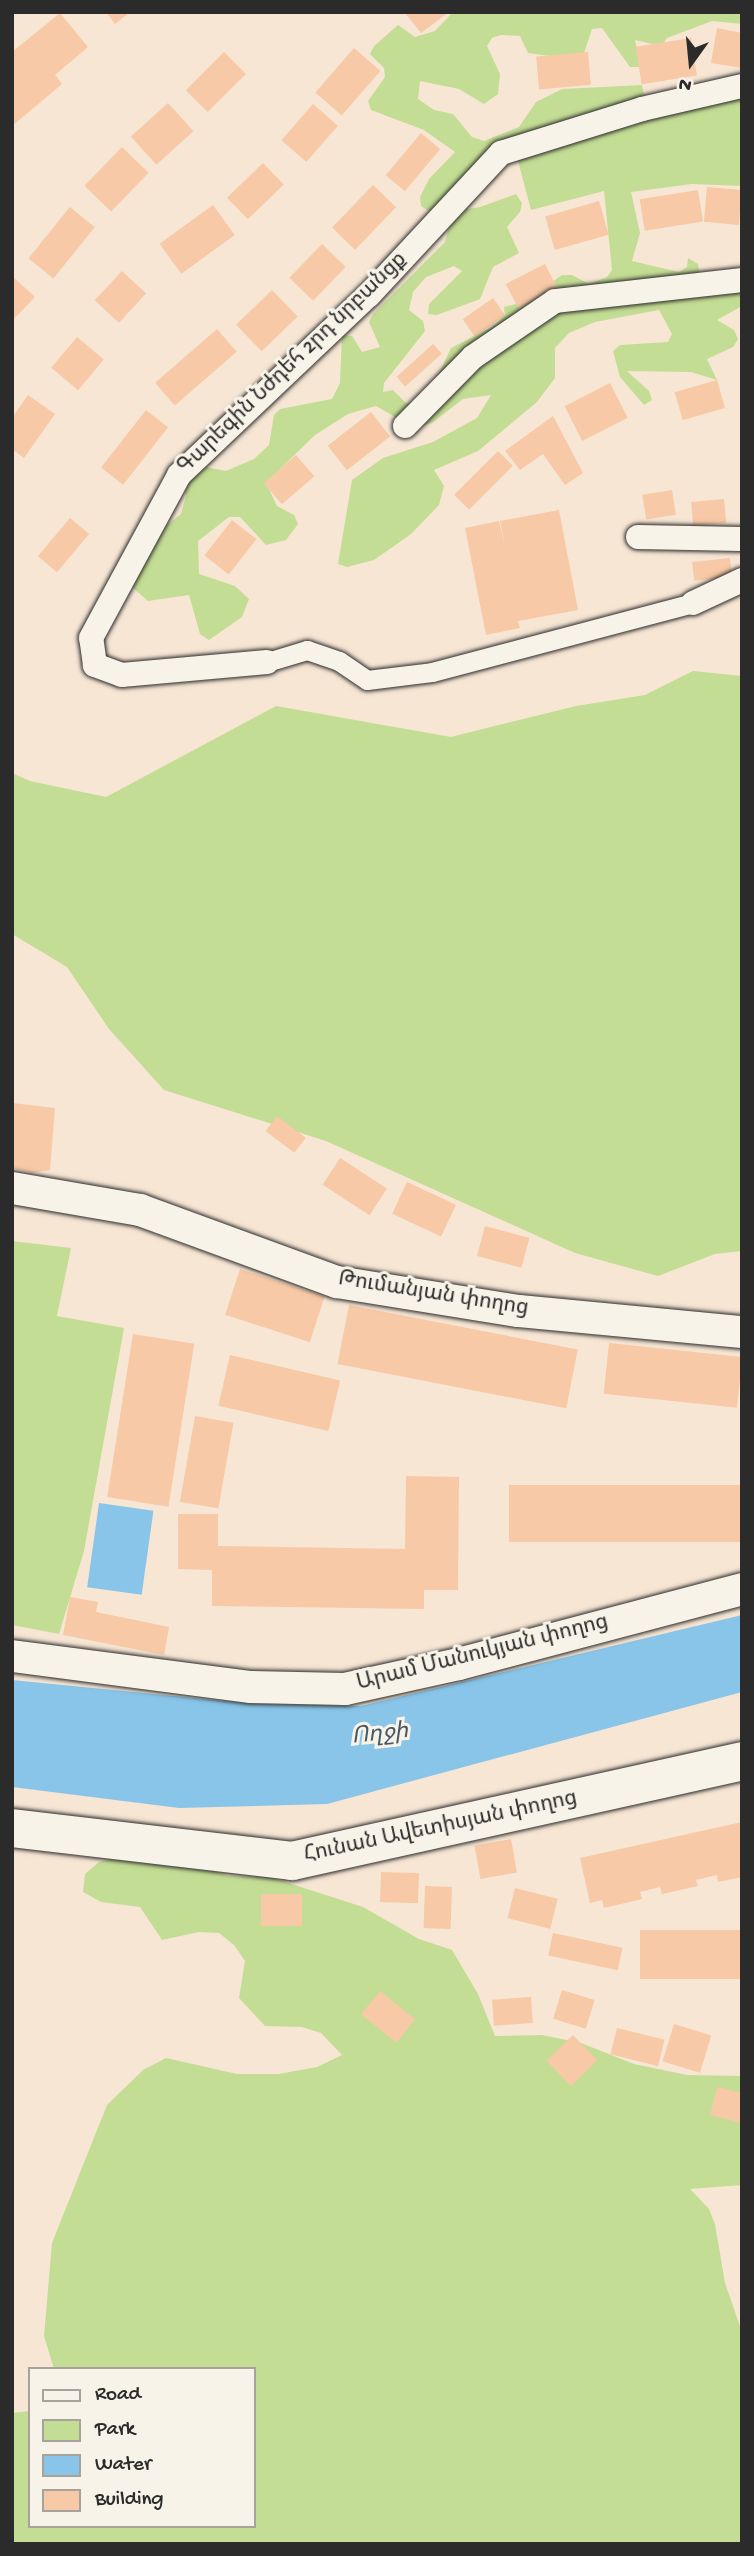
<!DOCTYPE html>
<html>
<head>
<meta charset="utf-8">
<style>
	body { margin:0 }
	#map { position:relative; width:754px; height:2556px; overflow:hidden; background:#f7e6d4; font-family:"Gochi Hand","Noto Sans Armenian",sans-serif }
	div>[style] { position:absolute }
	.green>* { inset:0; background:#c4dd94 }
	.water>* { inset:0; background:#88c5e8; transform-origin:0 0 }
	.building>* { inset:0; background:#f7c9a6; transform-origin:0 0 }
	.roads { filter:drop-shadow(0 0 2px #2b2b2b) drop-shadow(0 0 2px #2b2b2b) }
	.pedestrian>* { height:19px; margin:-9.5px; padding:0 9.5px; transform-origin:9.5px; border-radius:9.5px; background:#f7f3e8 }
	.minor>* { height:24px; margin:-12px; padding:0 12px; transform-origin:12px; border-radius:12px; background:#f7f3e8 }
	.tertiary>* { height:32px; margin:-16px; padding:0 16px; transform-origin:16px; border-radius:16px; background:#f7f3e8 }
	.trunk>* { height:38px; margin:-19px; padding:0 19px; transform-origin:19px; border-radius:19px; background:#f7f3e8 }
	span { translate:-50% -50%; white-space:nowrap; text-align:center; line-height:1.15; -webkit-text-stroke:6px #f7f3e8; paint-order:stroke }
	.street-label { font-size:21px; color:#2b2b2b }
	.water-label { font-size:23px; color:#475964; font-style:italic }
	.frame { position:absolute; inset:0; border:14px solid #2b2b2b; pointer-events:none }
	.legend { position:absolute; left:28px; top:2367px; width:228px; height:161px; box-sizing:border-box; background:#f7f3e8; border:2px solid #a5a39c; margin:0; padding:9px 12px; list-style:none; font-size:21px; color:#2b2b2b }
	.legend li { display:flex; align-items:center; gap:14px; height:35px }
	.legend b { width:35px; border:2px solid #a5a39c }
	.north { position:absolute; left:656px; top:28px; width:70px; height:70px; -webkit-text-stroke:5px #f7f3e8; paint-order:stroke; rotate:195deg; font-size:19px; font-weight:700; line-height:28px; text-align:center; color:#2b2b2b }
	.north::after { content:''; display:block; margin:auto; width:24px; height:32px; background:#2b2b2b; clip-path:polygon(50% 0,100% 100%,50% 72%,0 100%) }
</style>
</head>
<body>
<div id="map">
	<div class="green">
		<div style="clip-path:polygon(453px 12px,742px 12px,742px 24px,712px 21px,667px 38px,661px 46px,635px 40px,641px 67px,630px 67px,602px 28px,592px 29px,583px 56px,564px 58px,528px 53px,520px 36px,501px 35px,492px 38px,487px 46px,500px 74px,498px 94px,484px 104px,459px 89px,420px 81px,418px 99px,434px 110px,453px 114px,472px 137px,484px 141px,519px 127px,536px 102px,562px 89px,642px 85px,644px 95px,639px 104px,535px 136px,460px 203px,468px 209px,480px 207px,516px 194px,522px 203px,520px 212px,507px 227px,519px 253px,493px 267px,480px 299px,437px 315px,428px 314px,429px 304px,462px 271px,454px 266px,426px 277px,413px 292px,409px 310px,423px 321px,425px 331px,384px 383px,383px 392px,393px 390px,406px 403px,415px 403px,435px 382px,451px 348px,492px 327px,505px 315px,504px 307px,524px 302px,562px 275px,572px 275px,589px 284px,607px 277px,612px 270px,604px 191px,531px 210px,517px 157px,655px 111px,742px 95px,742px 186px,692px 184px,631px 192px,640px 233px,632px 261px,679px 272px,687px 267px,688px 258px,698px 264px,701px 283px,742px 283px,742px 306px,717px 320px,734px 330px,738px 339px,733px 347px,707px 359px,717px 380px,691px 372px,627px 371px,649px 391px,652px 400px,644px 405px,620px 377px,613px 351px,620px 345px,668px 342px,672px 334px,659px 310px,595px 322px,569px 333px,555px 348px,555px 378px,537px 402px,478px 451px,434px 470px,444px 486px,439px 505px,411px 534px,374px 560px,347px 567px,338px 564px,352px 480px,383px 458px,433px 442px,477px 418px,491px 395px,463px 399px,432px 423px,414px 428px,376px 406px,348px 414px,315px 435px,279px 470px,268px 487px,277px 506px,294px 515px,298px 524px,286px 540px,266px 545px,240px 517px,229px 517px,198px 541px,199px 574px,235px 586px,249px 599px,242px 617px,209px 640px,200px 634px,189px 595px,148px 601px,132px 587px,158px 532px,181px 514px,186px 496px,184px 486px,196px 465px,226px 471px,254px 459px,269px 445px,274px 415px,280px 409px,332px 399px,340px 383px,342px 335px,352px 336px,362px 352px,380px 347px,369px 322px,373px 314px,445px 242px,450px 224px,421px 206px,420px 197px,429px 179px,455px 152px,424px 130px,371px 110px,368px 101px,385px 77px,384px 68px,370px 54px,374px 46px,398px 25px,415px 37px,435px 31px)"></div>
		<div style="clip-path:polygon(693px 671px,742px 676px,742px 1251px,715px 1254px,658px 1276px,575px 1253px,326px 1141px,164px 1090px,109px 1029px,67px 967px,12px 934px,12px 773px,30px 781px,106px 797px,276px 706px,451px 737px,576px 706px,645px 695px)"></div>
		<div style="clip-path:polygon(12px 1241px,71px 1248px,57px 1316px,124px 1328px,84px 1551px,59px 1634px,12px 1625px)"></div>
		<div style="clip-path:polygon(116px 1858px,192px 1863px,228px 1876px,270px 1877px,363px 1907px,419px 1939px,452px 1950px,478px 1994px,495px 2036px,542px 2035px,581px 2043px,634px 2064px,687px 2075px,742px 2076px,742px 2185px,690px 2189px,709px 2209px,715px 2224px,725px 2283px,742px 2332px,742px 2544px,12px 2544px,12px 2413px,30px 2411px,30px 2526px,254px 2526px,254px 2369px,54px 2369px,44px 2336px,52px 2243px,107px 2105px,143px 2070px,166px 2058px,237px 2074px,279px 2074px,317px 2067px,342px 2055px,321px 2033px,302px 2027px,265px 2026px,239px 1998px,245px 1961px,234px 1945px,219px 1933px,199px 1932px,162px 1940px,140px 1907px,101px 1902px,83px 1892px,85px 1874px,99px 1862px)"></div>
	</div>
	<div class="water">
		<div style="left:99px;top:1503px;width:55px;height:85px;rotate:8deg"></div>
		<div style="clip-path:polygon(742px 1615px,742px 1692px,327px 1804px,179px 1808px,12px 1787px,12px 1680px,255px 1704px,361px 1706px)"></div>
	</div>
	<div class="building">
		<div style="clip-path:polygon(106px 12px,130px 12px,115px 24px)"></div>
		<div style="clip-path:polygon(404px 12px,449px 12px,421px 33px)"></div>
		<div style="clip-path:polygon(60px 13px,88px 47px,55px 75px,62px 84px,12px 126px,12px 52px)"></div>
		<div style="clip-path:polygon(717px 28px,742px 33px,742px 68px,711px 63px)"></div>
		<div style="left:691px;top:38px;width:38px;height:56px;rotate:81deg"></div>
		<div style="left:354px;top:48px;width:35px;height:59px;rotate:41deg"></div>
		<div style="left:224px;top:52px;width:31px;height:54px;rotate:45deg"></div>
		<div style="left:588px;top:52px;width:33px;height:52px;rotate:85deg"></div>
		<div style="left:168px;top:103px;width:38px;height:50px;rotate:48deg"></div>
		<div style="left:313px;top:104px;width:33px;height:48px;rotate:41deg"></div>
		<div style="left:421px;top:133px;width:25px;height:55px;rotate:40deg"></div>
		<div style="left:122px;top:147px;width:37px;height:54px;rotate:44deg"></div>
		<div style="left:263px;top:163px;width:30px;height:50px;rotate:46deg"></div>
		<div style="left:373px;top:185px;width:32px;height:59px;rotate:44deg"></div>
		<div style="left:707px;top:187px;width:35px;height:35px;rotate:5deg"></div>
		<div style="left:698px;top:190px;width:32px;height:59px;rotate:81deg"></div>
		<div style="left:599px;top:201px;width:35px;height:56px;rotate:74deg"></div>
		<div style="left:213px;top:205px;width:37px;height:66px;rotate:54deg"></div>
		<div style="left:70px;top:207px;width:32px;height:66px;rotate:39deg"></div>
		<div style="left:322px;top:244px;width:33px;height:47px;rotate:44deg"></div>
		<div style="left:545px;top:264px;width:27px;height:44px;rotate:63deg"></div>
		<div style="left:122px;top:271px;width:33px;height:40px;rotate:43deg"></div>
		<div style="clip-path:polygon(12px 276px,35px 297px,12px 321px)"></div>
		<div style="left:272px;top:290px;width:37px;height:50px;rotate:46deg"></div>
		<div style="left:493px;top:298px;width:21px;height:37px;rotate:55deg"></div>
		<div style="left:217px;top:329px;width:30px;height:82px;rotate:49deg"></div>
		<div style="left:77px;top:337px;width:35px;height:40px;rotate:40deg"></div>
		<div style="left:433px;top:344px;width:13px;height:49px;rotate:48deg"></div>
		<div style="left:717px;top:380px;width:29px;height:44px;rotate:74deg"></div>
		<div style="left:610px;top:383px;width:39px;height:51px;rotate:63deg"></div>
		<div style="clip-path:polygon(28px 395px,55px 414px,24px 458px,12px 449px,12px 418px)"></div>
		<div style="left:146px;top:410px;width:28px;height:73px;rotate:38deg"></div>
		<div style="left:371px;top:412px;width:31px;height:55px;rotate:52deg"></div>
		<div style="clip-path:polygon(553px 416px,583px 473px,565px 485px,543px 454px,520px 470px,505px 451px)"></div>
		<div style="left:498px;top:451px;width:21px;height:62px;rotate:45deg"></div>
		<div style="left:296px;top:455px;width:28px;height:43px;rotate:49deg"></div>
		<div style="left:672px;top:490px;width:25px;height:30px;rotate:81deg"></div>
		<div style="left:724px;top:499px;width:24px;height:33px;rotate:85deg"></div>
		<div style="clip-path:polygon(559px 510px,578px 610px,518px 621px,520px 628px,486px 635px,465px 528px,499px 521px,505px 547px,500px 521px)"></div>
		<div style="left:70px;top:518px;width:25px;height:50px;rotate:40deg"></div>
		<div style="left:232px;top:520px;width:31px;height:45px;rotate:38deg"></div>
		<div style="left:730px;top:558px;width:19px;height:38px;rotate:84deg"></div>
		<div style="clip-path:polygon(12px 1103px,55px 1108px,50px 1170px,32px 1173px,12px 1168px)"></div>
		<div style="left:277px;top:1116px;width:36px;height:19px;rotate:37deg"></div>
		<div style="left:340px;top:1158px;width:56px;height:32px;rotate:33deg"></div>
		<div style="left:407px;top:1182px;width:54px;height:35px;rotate:25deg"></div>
		<div style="left:485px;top:1226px;width:46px;height:31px;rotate:15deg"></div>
		<div style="left:240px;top:1269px;width:89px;height:48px;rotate:18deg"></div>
		<div style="left:349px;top:1305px;width:233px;height:60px;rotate:11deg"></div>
		<div style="left:133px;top:1334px;width:62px;height:165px;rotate:9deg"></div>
		<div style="left:609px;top:1343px;width:134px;height:51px;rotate:6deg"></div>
		<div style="left:230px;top:1355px;width:113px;height:52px;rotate:13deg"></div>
		<div style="left:195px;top:1416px;width:39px;height:87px;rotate:10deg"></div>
		<div style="clip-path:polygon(406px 1476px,459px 1477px,458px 1590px,424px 1590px,424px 1609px,212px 1606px,212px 1570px,178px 1569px,178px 1514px,218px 1514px,218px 1546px,405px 1549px)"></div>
		<div style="left:742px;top:1485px;width:57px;height:233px;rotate:90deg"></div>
		<div style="clip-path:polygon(70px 1597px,98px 1602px,96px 1612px,169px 1627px,164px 1655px,63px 1635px)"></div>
		<div style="clip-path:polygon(742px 1822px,742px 1877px,718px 1882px,717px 1875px,696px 1880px,698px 1886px,662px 1894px,660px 1887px,640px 1892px,642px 1899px,604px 1908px,602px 1900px,590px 1903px,580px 1858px)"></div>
		<div style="left:511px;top:1839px;width:34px;height:37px;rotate:80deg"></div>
		<div style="left:381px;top:1872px;width:38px;height:30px;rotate:2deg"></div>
		<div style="left:425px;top:1886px;width:27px;height:42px;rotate:2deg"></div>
		<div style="left:515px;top:1888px;width:44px;height:31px;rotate:14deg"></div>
		<div style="left:302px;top:1894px;width:32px;height:41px;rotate:90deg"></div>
		<div style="left:742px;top:1930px;width:49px;height:102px;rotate:90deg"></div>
		<div style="left:553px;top:1933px;width:71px;height:23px;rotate:12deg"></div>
		<div style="left:562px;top:1990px;width:34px;height:30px;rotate:17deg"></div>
		<div style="left:380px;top:1991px;width:45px;height:30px;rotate:39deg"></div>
		<div style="left:531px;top:1997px;width:26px;height:39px;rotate:86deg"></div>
		<div style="left:674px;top:2024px;width:39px;height:39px;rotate:17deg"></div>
		<div style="left:617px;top:2028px;width:49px;height:27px;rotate:14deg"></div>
		<div style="left:573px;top:2035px;width:35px;height:37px;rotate:46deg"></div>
		<div style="clip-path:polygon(717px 2087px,742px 2093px,742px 2123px,710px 2115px)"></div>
	</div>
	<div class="roads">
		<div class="pedestrian">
			<div style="left:267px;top:662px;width:42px;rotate:-16.7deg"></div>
			<div style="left:307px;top:650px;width:34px;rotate:19deg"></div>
			<div style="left:339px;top:661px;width:34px;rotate:34deg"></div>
			<div style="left:367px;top:680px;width:65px;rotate:-7deg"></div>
			<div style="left:432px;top:672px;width:270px;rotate:-14.8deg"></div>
		</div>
		<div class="minor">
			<div style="left:405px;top:426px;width:97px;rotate:-45.4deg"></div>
			<div style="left:473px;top:357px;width:99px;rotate:-34.3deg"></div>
			<div style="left:555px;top:301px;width:188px;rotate:-6.4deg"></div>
			<div style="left:638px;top:537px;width:104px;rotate:1.1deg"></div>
			<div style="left:693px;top:603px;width:54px;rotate:-25.1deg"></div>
			<div style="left:267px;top:662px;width:146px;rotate:174.9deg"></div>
			<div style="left:122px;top:675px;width:29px;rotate:-160deg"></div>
			<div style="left:95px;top:665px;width:27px;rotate:-98deg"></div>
			<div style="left:91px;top:638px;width:185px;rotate:-61.6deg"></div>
			<div style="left:179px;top:475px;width:262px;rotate:-43.5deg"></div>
			<div style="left:369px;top:295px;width:194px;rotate:-47.1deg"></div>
			<div style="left:501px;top:153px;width:148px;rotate:-17.3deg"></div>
			<div style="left:642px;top:109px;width:103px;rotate:-13deg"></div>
		</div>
		<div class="tertiary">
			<div style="left:12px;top:1188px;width:130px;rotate:9.8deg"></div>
			<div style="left:140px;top:1210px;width:210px;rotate:20.1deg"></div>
			<div style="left:337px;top:1282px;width:184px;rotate:9.1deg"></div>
			<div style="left:519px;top:1311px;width:224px;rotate:5.4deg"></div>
			<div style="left:12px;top:1656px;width:241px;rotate:7.4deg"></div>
			<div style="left:251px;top:1687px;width:94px;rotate:1.2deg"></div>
			<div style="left:345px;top:1689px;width:117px;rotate:-12.4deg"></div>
			<div style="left:459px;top:1664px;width:293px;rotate:-14.8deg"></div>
		</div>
		<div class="trunk">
			<div style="left:12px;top:1828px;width:282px;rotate:6.7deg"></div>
			<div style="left:292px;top:1861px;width:461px;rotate:-12.5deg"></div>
		</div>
	</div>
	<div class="street-label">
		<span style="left:294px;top:365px;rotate:-44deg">Գարեգին Նժդեհ 2րդ նրբանցք</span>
		<span style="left:433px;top:1296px;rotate:9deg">Թումանյան փողոց</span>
		<span style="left:483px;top:1655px;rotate:-14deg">Արամ Մանուկյան փողոց</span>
		<span style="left:441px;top:1829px;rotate:-12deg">Հունան Ավետիսյան փողոց</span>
	</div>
	<div class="water-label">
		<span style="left:380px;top:1736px;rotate:-6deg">Ողջի</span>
	</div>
	<div class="frame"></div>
	<ul class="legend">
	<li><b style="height:9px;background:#f7f3e8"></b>Road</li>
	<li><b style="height:19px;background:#c4dd94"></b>Park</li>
	<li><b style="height:19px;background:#88c5e8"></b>Water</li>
	<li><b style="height:19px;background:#f7c9a6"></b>Building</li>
	</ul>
	<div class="north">N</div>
</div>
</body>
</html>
